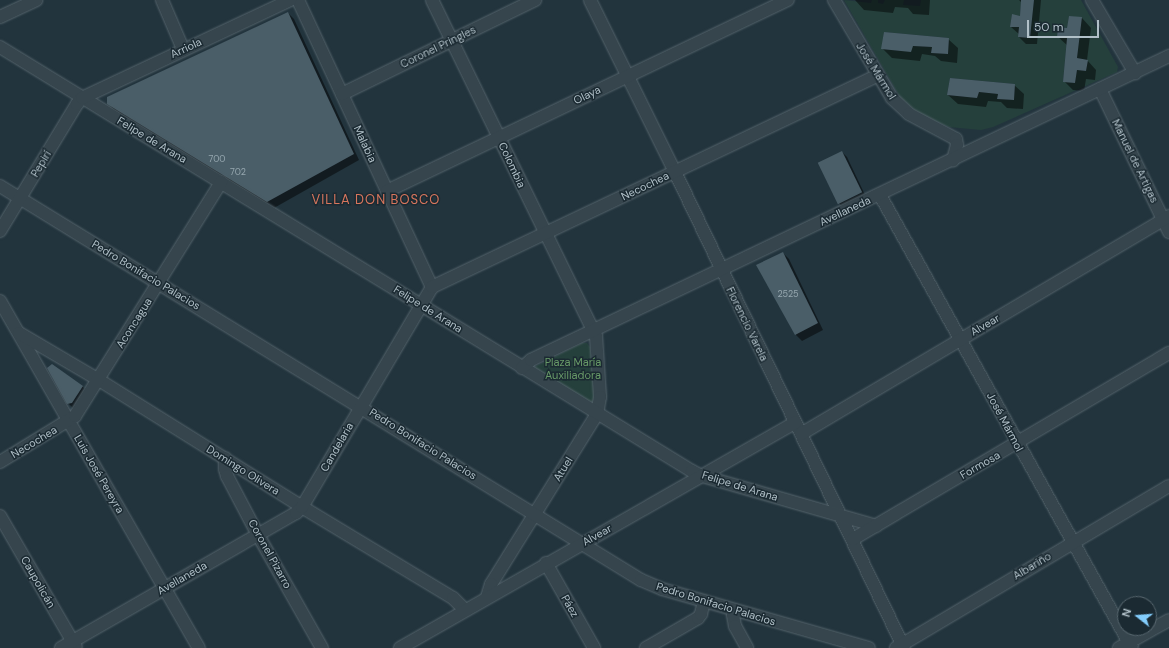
<!DOCTYPE html>
<html>
<head>
<meta charset="utf-8">
<style>
	body { margin:0 }
	#map { position:relative; width:1169px; height:648px; overflow:hidden; background:#22343d; font-family:"DM Sans",sans-serif }
	div>[style] { position:absolute }
	.green>* { inset:0; background:#25403c }
	.shadow>* { inset:0; background:#0007 }
	.building>* { inset:0; background:#4a5e68; transform-origin:0 0 }
	.roads { filter:drop-shadow(0 0 1px #54636b) drop-shadow(0 0 1px #54636b) }
	.minor>* { height:12px; margin:-6px; padding:0 6px; transform-origin:6px; border-radius:6px; background:#36454d }
	span { translate:-50% -50%; white-space:nowrap; text-align:center; line-height:1.15; -webkit-text-stroke:3px #1b2a32; paint-order:stroke }
	.number-label { font-size:9px; color:#97a8b0 }
	.number-label span { -webkit-text-stroke-width:0 }
	.street-label { font-size:11px; color:#b1c0c8 }
	.park-label { font-size:11px; color:#689a68 }
	.quarter-label { font-size:13px; color:#d8765d; letter-spacing:1px }
	.north { position:absolute; left:1117px; top:596px; width:40px; height:40px; box-sizing:border-box; background:#1b2a32; border:1px solid #57666e; border-radius:50%; rotate:287deg; font-size:11px; font-weight:700; line-height:16px; text-align:center; color:#b1c0c8 }
	.north::after { content:''; display:block; margin:auto; width:14px; height:18px; background:#83cdfc; clip-path:polygon(50% 0,100% 100%,50% 72%,0 100%) }
	.scale { position:absolute; left:1027px; top:20px; width:72px; height:18px; box-sizing:border-box; border:2px solid #b1c0c8; border-top:0; padding-left:5px; font-size:12px; line-height:14px; white-space:nowrap; color:#b1c0c8; -webkit-text-stroke:3px #1b2a32; paint-order:stroke }
</style>
</head>
<body>
<div id="map">
	<div class="green">
		<div style="clip-path:polygon(evenodd,844px 0,871px 3px,872px 0,878px 0,878px 3px,883px 4px,885px 0,904px 0,903px 5px,920px 6px,921px 0,1021px 0,1020px 16px,1012px 15px,1010px 27px,1019px 27px,1018px 37px,1030px 38px,1034px 0,1081px 0,1118px 67px,1117px 72px,993px 127px,981px 130px,949px 127px,920px 115px,900px 97px,844px 0,1069px 16px,1082px 18px,1077px 58px,1088px 60px,1086px 71px,1077px 70px,1075px 83px,1063px 81px,1067px 38px,1057px 37px,1058px 27px,1067px 28px,1069px 16px,844px 0,884px 32px,949px 38px,948px 54px,931px 53px,932px 47px,913px 46px,900px 45px,899px 51px,882px 49px,884px 32px,844px 0,950px 78px,1015px 84px,1014px 100px,997px 99px,998px 94px,979px 92px,977px 98px,971px 97px,965px 91px,964px 97px,947px 95px,950px 78px)"></div>
		<div style="clip-path:polygon(582px 343px,587px 343px,590px 347px,596px 398px,593px 403px,534px 369px,536px 366px)"></div>
	</div>
	<div class="shadow">
		<div style="clip-path:polygon(855px 0,930px 0,929px 15px,913px 14px,908px 8px,895px 7px,893px 13px,864px 10px)"></div>
		<div style="clip-path:polygon(1019px 0,1041px 0,1037px 44px,1026px 44px,1019px 37px,1019px 34px,1011px 27px,1021px 17px,1021px 2px)"></div>
		<div style="clip-path:polygon(288px 13px,294px 19px,359px 160px,274px 208px,114px 110px,108px 103px)"></div>
		<div style="clip-path:polygon(1082px 18px,1091px 28px,1087px 60px,1096px 70px,1095px 80px,1086px 79px,1084px 91px,1073px 90px,1064px 81px,1068px 46px,1058px 37px)"></div>
		<div style="clip-path:polygon(948px 39px,958px 48px,957px 63px,941px 61px,935px 56px,922px 54px,920px 61px,892px 58px,883px 49px)"></div>
		<div style="clip-path:polygon(951px 79px,1014px 85px,1024px 94px,1023px 109px,1007px 108px,1001px 102px,988px 101px,986px 107px,958px 104px,948px 95px)"></div>
		<div style="clip-path:polygon(842px 152px,847px 157px,866px 197px,843px 208px,839px 203px)"></div>
		<div style="clip-path:polygon(783px 253px,789px 259px,823px 330px,802px 341px,796px 335px,758px 265px)"></div>
		<div style="clip-path:polygon(82px 386px,87px 391px,76px 407px,73px 408px,68px 403px)"></div>
	</div>
	<div class="building">
		<div style="clip-path:polygon(1021px 0,1034px 0,1030px 38px,1018px 37px,1019px 27px,1010px 27px,1012px 14px,1020px 16px)"></div>
		<div style="clip-path:polygon(288px 12px,354px 154px,267px 202px,107px 104px,107px 97px)"></div>
		<div style="clip-path:polygon(1069px 16px,1082px 17px,1077px 58px,1088px 60px,1086px 71px,1077px 70px,1075px 83px,1063px 82px,1067px 38px,1057px 37px,1058px 27px,1067px 28px)"></div>
		<div style="clip-path:polygon(884px 32px,949px 38px,948px 54px,931px 53px,932px 47px,913px 46px,911px 52px,881px 49px)"></div>
		<div style="clip-path:polygon(950px 78px,1015px 84px,1014px 100px,997px 99px,998px 94px,979px 92px,977px 98px,947px 95px)"></div>
		<div style="left:842px;top:151px;width:46px;height:27px;rotate:64deg"></div>
		<div style="clip-path:polygon(783px 252px,818px 323px,795px 335px,756px 265px)"></div>
		<div style="clip-path:polygon(52px 364px,83px 386px,72px 403px,67px 404px,47px 368px)"></div>
	</div>
	<div class="roads">
		<div class="minor">
			<div style="left:162px;top:0;width:53px;rotate:66.8deg"></div>
			<div style="left:298px;top:0;width:317px;rotate:65deg"></div>
			<div style="left:432px;top:0;width:374px;rotate:64deg"></div>
			<div style="left:596px;top:336px;width:61px;rotate:86.2deg"></div>
			<div style="left:600px;top:397px;width:17px;rotate:100deg"></div>
			<div style="left:597px;top:414px;width:200px;rotate:121.9deg"></div>
			<div style="left:491px;top:584px;width:14px;rotate:107deg"></div>
			<div style="left:590px;top:0;width:192px;rotate:63.7deg"></div>
			<div style="left:675px;top:172px;width:528px;rotate:64.31deg"></div>
			<div style="left:834px;top:0;width:114px;rotate:59.4deg"></div>
			<div style="left:892px;top:98px;width:23px;rotate:43deg"></div>
			<div style="left:909px;top:114px;width:53px;rotate:28deg"></div>
			<div style="left:956px;top:139px;width:6px;rotate:81deg"></div>
			<div style="left:957px;top:145px;width:16px;rotate:105deg"></div>
			<div style="left:1092px;top:0;width:85px;rotate:59.5deg"></div>
			<div style="left:0;top:17px;width:40px;rotate:-25deg"></div>
			<div style="left:0;top:47px;width:812px;rotate:31.5deg"></div>
			<div style="left:692px;top:471px;width:11px;rotate:27deg"></div>
			<div style="left:702px;top:476px;width:181px;rotate:16deg"></div>
			<div style="left:1100px;top:89px;width:159px;rotate:64.2deg"></div>
			<div style="left:342px;top:94px;width:215px;rotate:-26deg"></div>
			<div style="left:0;top:186px;width:752px;rotate:31.58deg"></div>
			<div style="left:641px;top:580px;width:23px;rotate:23deg"></div>
			<div style="left:662px;top:589px;width:215px;rotate:15.9deg"></div>
			<div style="left:387px;top:191px;width:444px;rotate:-25.5deg"></div>
			<div style="left:880px;top:195px;width:518px;rotate:60.91deg"></div>
			<div style="left:0;top:231px;width:149px;rotate:-58.8deg"></div>
			<div style="left:77px;top:104px;width:8px;rotate:-50deg"></div>
			<div style="left:82px;top:98px;width:230px;rotate:-25.2deg"></div>
			<div style="left:0;top:301px;width:400px;rotate:60.2deg"></div>
			<div style="left:19px;top:333px;width:93px;rotate:30.4deg"></div>
			<div style="left:99px;top:380px;width:239px;rotate:32deg"></div>
			<div style="left:302px;top:507px;width:176px;rotate:31.1deg"></div>
			<div style="left:453px;top:598px;width:17px;rotate:45deg"></div>
			<div style="left:522px;top:368px;width:12px;rotate:-42deg"></div>
			<div style="left:531px;top:360px;width:707px;rotate:-25.48deg"></div>
			<div style="left:801px;top:434px;width:428px;rotate:-30.6deg"></div>
			<div style="left:225px;top:458px;width:11px;rotate:90deg"></div>
			<div style="left:225px;top:469px;width:7px;rotate:74deg"></div>
			<div style="left:227px;top:476px;width:67px;rotate:62.3deg"></div>
			<div style="left:258px;top:535px;width:130px;rotate:60.5deg"></div>
			<div style="left:0;top:462px;width:88px;rotate:-31.5deg"></div>
			<div style="left:75px;top:416px;width:276px;rotate:-58deg"></div>
			<div style="left:0;top:516px;width:151px;rotate:59.9deg"></div>
			<div style="left:853px;top:539px;width:367px;rotate:-30.5deg"></div>
			<div style="left:546px;top:563px;width:98px;rotate:60.5deg"></div>
			<div style="left:735px;top:610px;width:5px;rotate:112deg"></div>
			<div style="left:733px;top:615px;width:11px;rotate:80deg"></div>
			<div style="left:735px;top:626px;width:25px;rotate:61deg"></div>
			<div style="left:61px;top:648px;width:271px;rotate:-29.9deg"></div>
			<div style="left:296px;top:513px;width:8px;rotate:-45deg"></div>
			<div style="left:302px;top:507px;width:256px;rotate:-59.4deg"></div>
			<div style="left:432px;top:287px;width:492px;rotate:-25.4deg"></div>
			<div style="left:400px;top:648px;width:455px;rotate:-29.7deg"></div>
			<div style="left:646px;top:648px;width:60px;rotate:-30deg"></div>
			<div style="left:698px;top:618px;width:5px;rotate:-53deg"></div>
			<div style="left:701px;top:614px;width:13px;rotate:-77deg"></div>
			<div style="left:896px;top:648px;width:317px;rotate:-30.7deg"></div>
			<div style="left:1119px;top:648px;width:57px;rotate:-29.2deg"></div>
		</div>
	</div>
	<div class="number-label">
		<span style="left:217px;top:159px">700</span>
		<span style="left:238px;top:172px">702</span>
		<span style="left:788px;top:294px">2525</span>
	</div>
	<div class="street-label">
		<span style="left:438px;top:47px;rotate:-26deg">Coronel Pringles</span>
		<span style="left:186px;top:48px;rotate:-25deg">Arriola</span>
		<span style="left:876px;top:71px;rotate:58deg">José Mármol</span>
		<span style="left:587px;top:95px;rotate:-26deg">Olaya</span>
		<span style="left:152px;top:140px;rotate:31deg">Felipe de Arana</span>
		<span style="left:365px;top:144px;rotate:65deg">Malabia</span>
		<span style="left:1135px;top:161px;rotate:64deg">Manuel de Artigas</span>
		<span style="left:41px;top:164px;rotate:-59deg">Pepirí</span>
		<span style="left:512px;top:165px;rotate:65deg">Colombia</span>
		<span style="left:645px;top:186px;rotate:-26deg">Necochea</span>
		<span style="left:845px;top:211px;rotate:-25deg">Avellaneda</span>
		<span style="left:146px;top:275px;rotate:31deg">Pedro Bonifacio Palacios</span>
		<span style="left:428px;top:309px;rotate:32deg">Felipe de Arana</span>
		<span style="left:134px;top:323px;rotate:-58deg">Aconcagua</span>
		<span style="left:747px;top:324px;rotate:64deg">Florencio Varela</span>
		<span style="left:985px;top:325px;rotate:-30deg">Alvear</span>
		<span style="left:1005px;top:422px;rotate:62deg">José Mármol</span>
		<span style="left:34px;top:442px;rotate:-31deg">Necochea</span>
		<span style="left:423px;top:444px;rotate:32deg">Pedro Bonifacio Palacios</span>
		<span style="left:337px;top:447px;rotate:-60deg">Candelaria</span>
		<span style="left:980px;top:465px;rotate:-30deg">Formosa</span>
		<span style="left:563px;top:469px;rotate:-58deg">Atuel</span>
		<span style="left:243px;top:470px;rotate:32deg">Domingo Olivera</span>
		<span style="left:99px;top:474px;rotate:60deg">Luis José Pereyra</span>
		<span style="left:740px;top:486px;rotate:17deg">Felipe de Arana</span>
		<span style="left:597px;top:535px;rotate:-29deg">Alvear</span>
		<span style="left:270px;top:554px;rotate:61deg">Coronel Pizarro</span>
		<span style="left:1032px;top:566px;rotate:-31deg">Albariño</span>
		<span style="left:182px;top:578px;rotate:-30deg">Avellaneda</span>
		<span style="left:38px;top:582px;rotate:60deg">Caupolicán</span>
		<span style="left:716px;top:604px;rotate:17deg">Pedro Bonifacio Palacios</span>
		<span style="left:570px;top:606px;rotate:61deg">Páez</span>
	</div>
	<div class="park-label">
		<span style="left:573px;top:369px">Plaza María<br>Auxiliadora</span>
	</div>
	<div class="quarter-label">
		<span style="left:376px;top:200px">VILLA DON BOSCO</span>
	</div>
	<div class="north">N</div>
	<div class="scale">50 m</div>
</div>
</body>
</html>
